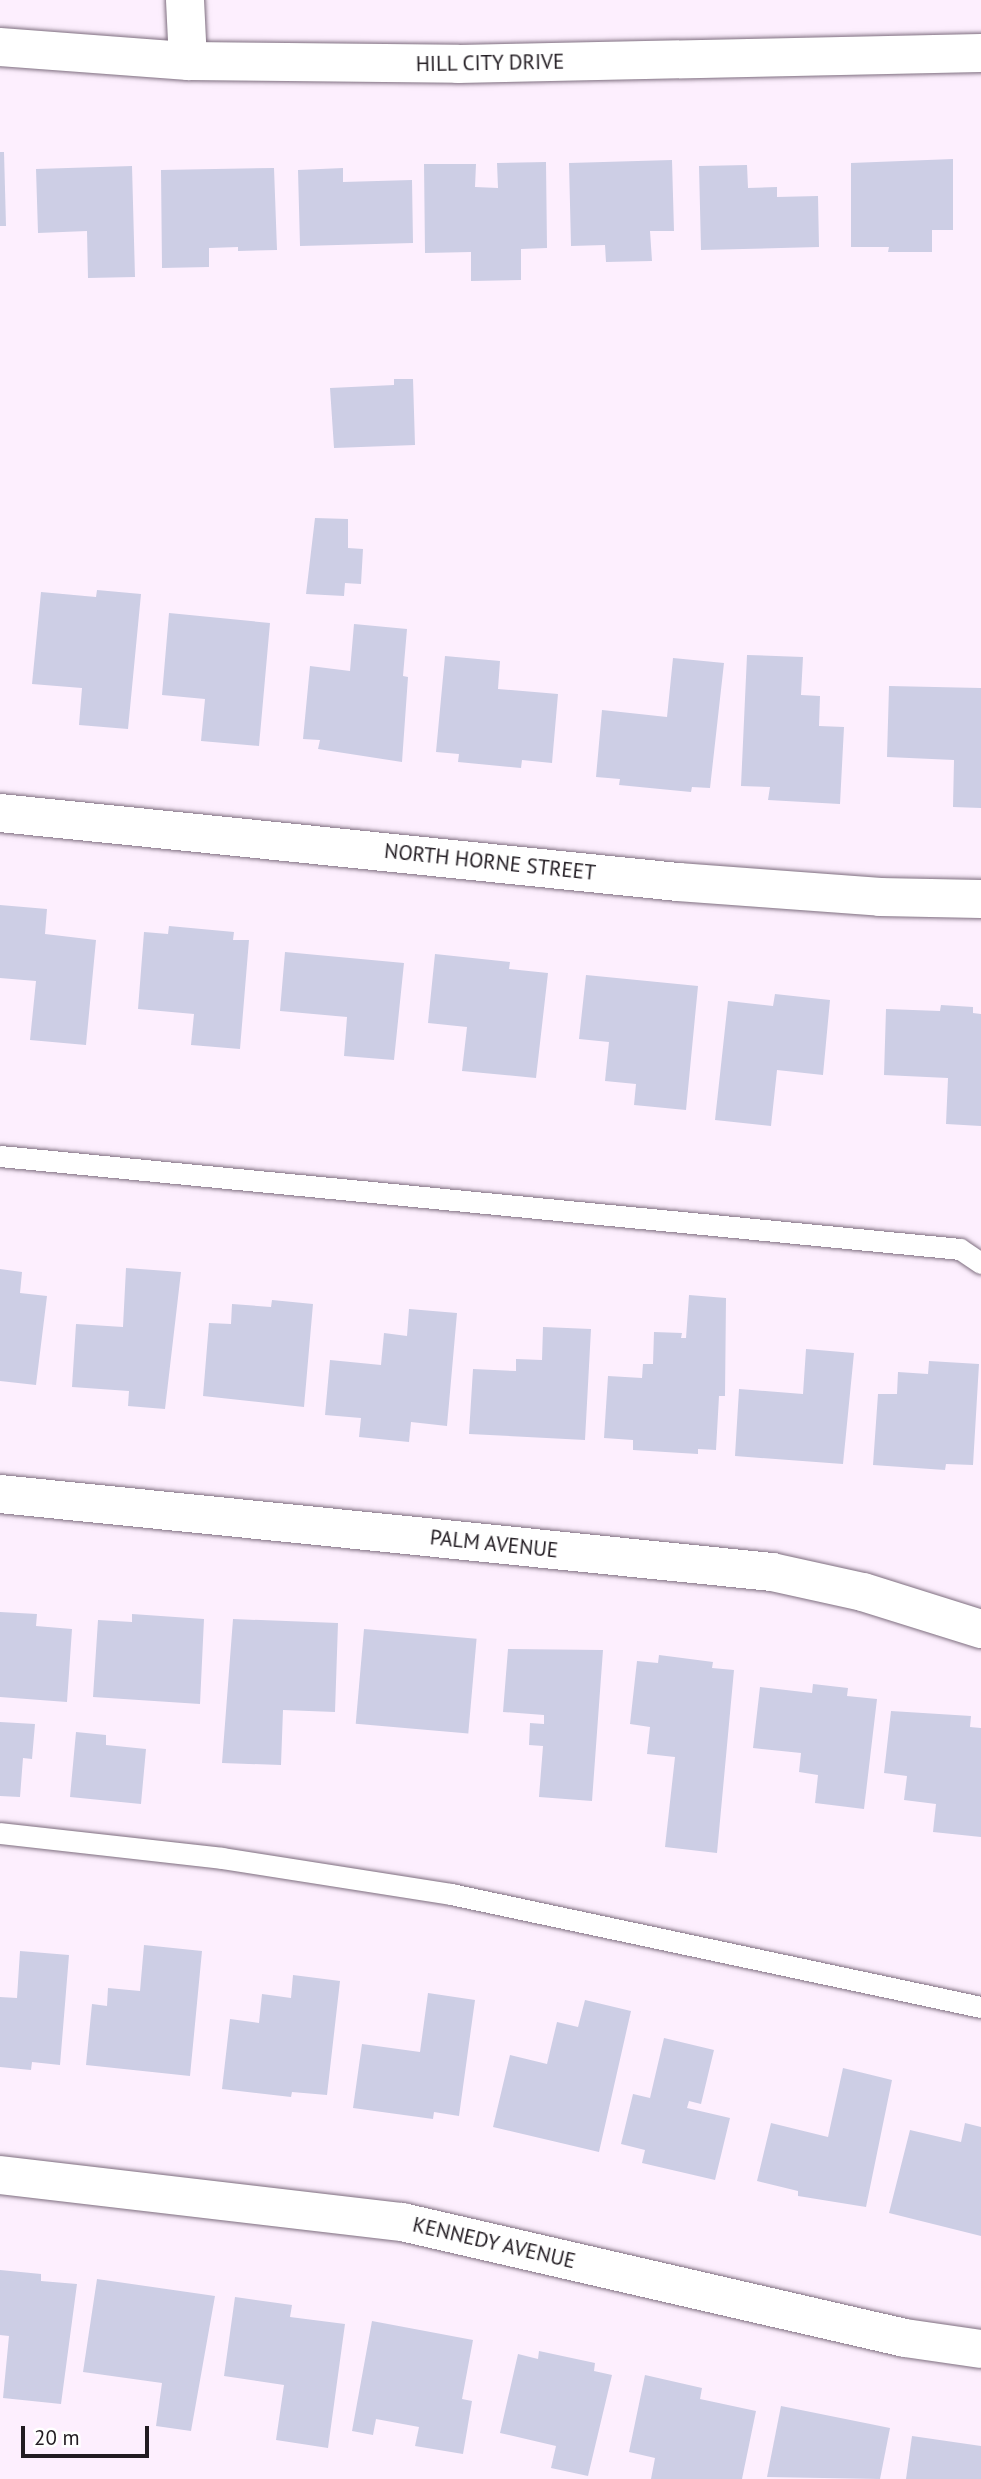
<!DOCTYPE html>
<html>
<head>
<meta charset="utf-8">
<style>
	body { margin:0 }
	#map { position:relative; width:981px; height:2479px; overflow:hidden; background:#fdeffe; font-family:"PT Sans",sans-serif }
	div>[style] { position:absolute }
	.building>* { inset:0; background:#cdcee5; transform-origin:0 0 }
	.roads { filter:drop-shadow(0 0 2px #7e6e7f) drop-shadow(0 0 2px #7e6e7f) }
	.service>* { height:21px; margin:-10.5px; padding:0 10.5px; transform-origin:10.5px; border-radius:10.5px; background:#fff }
	.minor>* { height:38px; margin:-19px; padding:0 19px; transform-origin:19px; border-radius:19px; background:#fff }
	span { translate:-50% -50%; white-space:nowrap; text-align:center; line-height:1.15; -webkit-text-stroke:5px #fff; paint-order:stroke }
	.street-label { font-size:21px; color:#211b21 }
	.scale { position:absolute; left:21px; top:2426px; width:128px; height:32px; box-sizing:border-box; border:4px solid #211b21; border-top:0; padding-left:9px; font-size:21px; line-height:24px; white-space:nowrap; color:#211b21; -webkit-text-stroke:5px #fff; paint-order:stroke }
</style>
</head>
<body>
<div id="map">
	<div class="building">
		<div style="clip-path:polygon(0 152px,4px 152px,6px 226px,0 226px)"></div>
		<div style="clip-path:polygon(953px 159px,953px 230px,932px 230px,932px 252px,888px 252px,889px 247px,851px 247px,851px 163px)"></div>
		<div style="clip-path:polygon(672px 160px,674px 231px,650px 231px,652px 261px,606px 262px,605px 245px,571px 246px,569px 163px)"></div>
		<div style="clip-path:polygon(546px 162px,547px 248px,521px 249px,521px 280px,471px 281px,471px 252px,425px 253px,424px 164px,476px 164px,475px 187px,498px 188px,497px 163px)"></div>
		<div style="clip-path:polygon(747px 165px,748px 188px,777px 187px,777px 197px,818px 196px,819px 247px,701px 250px,699px 166px)"></div>
		<div style="clip-path:polygon(132px 166px,135px 277px,88px 278px,87px 231px,38px 233px,36px 169px)"></div>
		<div style="clip-path:polygon(274px 168px,277px 250px,238px 251px,238px 247px,209px 248px,209px 267px,162px 268px,161px 170px)"></div>
		<div style="clip-path:polygon(343px 168px,343px 182px,412px 180px,413px 243px,300px 246px,298px 170px)"></div>
		<div style="clip-path:polygon(394px 379px,413px 379px,415px 445px,334px 448px,330px 388px,394px 385px)"></div>
		<div style="clip-path:polygon(315px 518px,348px 519px,348px 548px,363px 549px,361px 584px,345px 583px,344px 596px,306px 594px)"></div>
		<div style="clip-path:polygon(97px 590px,141px 594px,128px 729px,79px 725px,82px 688px,32px 684px,41px 592px,96px 597px)"></div>
		<div style="clip-path:polygon(169px 613px,270px 623px,259px 746px,201px 741px,205px 699px,162px 695px)"></div>
		<div style="clip-path:polygon(354px 624px,407px 629px,403px 676px,408px 677px,402px 762px,318px 749px,320px 740px,303px 739px,310px 666px,350px 671px)"></div>
		<div style="clip-path:polygon(747px 655px,803px 657px,801px 695px,820px 696px,819px 726px,844px 727px,840px 804px,768px 800px,770px 787px,741px 786px)"></div>
		<div style="clip-path:polygon(445px 656px,500px 661px,498px 689px,558px 694px,552px 763px,522px 760px,521px 768px,458px 762px,459px 754px,436px 752px)"></div>
		<div style="clip-path:polygon(673px 658px,724px 663px,710px 788px,692px 787px,691px 792px,619px 785px,620px 779px,596px 777px,602px 710px,667px 717px)"></div>
		<div style="clip-path:polygon(889px 686px,981px 688px,981px 808px,953px 807px,954px 760px,887px 757px)"></div>
		<div style="clip-path:polygon(0 905px,47px 909px,45px 934px,96px 940px,86px 1045px,30px 1040px,36px 981px,0 978px)"></div>
		<div style="clip-path:polygon(169px 926px,234px 932px,233px 940px,249px 940px,240px 1049px,191px 1045px,194px 1014px,138px 1009px,144px 932px,168px 934px)"></div>
		<div style="clip-path:polygon(285px 952px,404px 963px,394px 1060px,344px 1056px,347px 1017px,280px 1011px)"></div>
		<div style="clip-path:polygon(435px 954px,510px 962px,509px 969px,548px 973px,536px 1078px,462px 1071px,467px 1027px,428px 1023px)"></div>
		<div style="clip-path:polygon(586px 975px,698px 986px,686px 1110px,634px 1105px,636px 1084px,605px 1081px,609px 1042px,579px 1039px)"></div>
		<div style="clip-path:polygon(775px 994px,830px 1000px,823px 1075px,777px 1070px,771px 1126px,715px 1120px,728px 1001px,773px 1006px)"></div>
		<div style="clip-path:polygon(941px 1005px,973px 1007px,973px 1013px,981px 1014px,981px 1126px,946px 1124px,948px 1078px,884px 1075px,886px 1009px,940px 1011px)"></div>
		<div style="clip-path:polygon(126px 1268px,181px 1272px,165px 1409px,128px 1406px,129px 1391px,72px 1387px,76px 1324px,123px 1327px)"></div>
		<div style="clip-path:polygon(0 1269px,22px 1272px,20px 1293px,47px 1296px,36px 1385px,0 1381px)"></div>
		<div style="clip-path:polygon(689px 1295px,726px 1298px,725px 1396px,719px 1396px,716px 1450px,698px 1449px,698px 1454px,633px 1450px,633px 1440px,604px 1438px,608px 1376px,642px 1378px,643px 1364px,653px 1364px,654px 1332px,682px 1333px,681px 1338px,686px 1338px)"></div>
		<div style="clip-path:polygon(272px 1300px,313px 1304px,304px 1407px,203px 1396px,209px 1323px,231px 1324px,232px 1304px,271px 1307px)"></div>
		<div style="clip-path:polygon(409px 1309px,457px 1313px,447px 1426px,411px 1422px,409px 1442px,359px 1437px,361px 1418px,325px 1415px,330px 1360px,381px 1365px,384px 1333px,407px 1336px)"></div>
		<div style="clip-path:polygon(543px 1327px,591px 1329px,585px 1440px,469px 1434px,473px 1369px,516px 1371px,516px 1359px,542px 1360px)"></div>
		<div style="clip-path:polygon(806px 1349px,854px 1353px,843px 1464px,735px 1456px,739px 1389px,803px 1394px)"></div>
		<div style="clip-path:polygon(929px 1361px,979px 1364px,973px 1465px,946px 1464px,945px 1470px,873px 1465px,878px 1394px,897px 1394px,898px 1372px,928px 1374px)"></div>
		<div style="clip-path:polygon(0 1612px,37px 1614px,36px 1626px,72px 1629px,67px 1702px,0 1697px)"></div>
		<div style="clip-path:polygon(132px 1614px,204px 1619px,200px 1704px,93px 1697px,98px 1620px,132px 1622px)"></div>
		<div style="clip-path:polygon(233px 1619px,338px 1623px,335px 1712px,283px 1710px,281px 1765px,222px 1763px)"></div>
		<div style="left:364px;top:1629px;width:113px;height:95px;rotate:5deg"></div>
		<div style="clip-path:polygon(508px 1649px,603px 1650px,592px 1801px,539px 1797px,543px 1746px,529px 1745px,530px 1723px,544px 1724px,544px 1715px,503px 1712px)"></div>
		<div style="clip-path:polygon(659px 1655px,713px 1662px,712px 1668px,734px 1670px,717px 1853px,665px 1847px,675px 1757px,647px 1754px,650px 1727px,630px 1724px,637px 1661px,658px 1663px)"></div>
		<div style="clip-path:polygon(813px 1684px,848px 1688px,847px 1696px,877px 1699px,864px 1809px,815px 1803px,818px 1775px,799px 1772px,801px 1753px,753px 1748px,760px 1687px,812px 1693px)"></div>
		<div style="clip-path:polygon(891px 1711px,971px 1716px,970px 1727px,981px 1728px,981px 1837px,933px 1832px,936px 1804px,904px 1800px,907px 1776px,884px 1773px)"></div>
		<div style="clip-path:polygon(0 1722px,35px 1724px,32px 1759px,23px 1758px,20px 1797px,0 1796px)"></div>
		<div style="clip-path:polygon(76px 1732px,106px 1735px,106px 1745px,146px 1749px,141px 1804px,70px 1797px)"></div>
		<div style="clip-path:polygon(144px 1945px,202px 1951px,190px 2076px,86px 2065px,92px 2004px,107px 2006px,108px 1988px,140px 1991px)"></div>
		<div style="clip-path:polygon(20px 1951px,69px 1955px,60px 2065px,32px 2062px,31px 2070px,0 2067px,0 1997px,17px 1998px)"></div>
		<div style="clip-path:polygon(293px 1975px,340px 1981px,327px 2095px,292px 2092px,291px 2097px,222px 2089px,230px 2019px,259px 2023px,262px 1994px,291px 1998px)"></div>
		<div style="clip-path:polygon(428px 1993px,475px 2000px,459px 2116px,434px 2112px,433px 2119px,353px 2108px,362px 2044px,420px 2052px)"></div>
		<div style="clip-path:polygon(585px 2000px,631px 2011px,599px 2152px,493px 2127px,510px 2055px,547px 2064px,557px 2022px,578px 2027px)"></div>
		<div style="clip-path:polygon(664px 2038px,714px 2050px,701px 2104px,689px 2101px,687px 2108px,730px 2118px,715px 2180px,642px 2163px,645px 2150px,621px 2144px,633px 2094px,650px 2098px)"></div>
		<div style="clip-path:polygon(843px 2068px,892px 2080px,866px 2207px,798px 2196px,798px 2191px,757px 2181px,771px 2123px,828px 2137px)"></div>
		<div style="clip-path:polygon(965px 2123px,981px 2127px,981px 2236px,889px 2213px,910px 2130px,961px 2142px)"></div>
		<div style="clip-path:polygon(0 2270px,41px 2274px,41px 2281px,77px 2284px,61px 2404px,3px 2398px,9px 2336px,0 2335px)"></div>
		<div style="clip-path:polygon(97px 2279px,215px 2296px,191px 2431px,156px 2426px,162px 2383px,83px 2372px)"></div>
		<div style="clip-path:polygon(235px 2297px,292px 2305px,290px 2317px,345px 2324px,328px 2448px,276px 2440px,284px 2385px,224px 2376px)"></div>
		<div style="clip-path:polygon(372px 2321px,473px 2340px,462px 2399px,472px 2401px,463px 2454px,415px 2446px,419px 2427px,376px 2419px,373px 2435px,352px 2431px)"></div>
		<div style="clip-path:polygon(539px 2351px,595px 2363px,594px 2371px,612px 2375px,588px 2476px,551px 2468px,556px 2446px,500px 2433px,518px 2354px,538px 2359px)"></div>
		<div style="clip-path:polygon(645px 2375px,702px 2388px,700px 2399px,756px 2411px,742px 2479px,651px 2479px,655px 2458px,629px 2452px)"></div>
		<div style="clip-path:polygon(781px 2406px,890px 2428px,880px 2479px,767px 2477px)"></div>
		<div style="clip-path:polygon(912px 2436px,981px 2446px,981px 2479px,906px 2479px)"></div>
	</div>
	<div class="roads">
		<div class="service">
			<div style="left:0;top:1156px;width:964px;rotate:5.53deg"></div>
			<div style="left:960px;top:1249px;width:25px;rotate:34deg"></div>
			<div style="left:0;top:1833px;width:223px;rotate:6.4deg"></div>
			<div style="left:222px;top:1858px;width:232px;rotate:8.9deg"></div>
			<div style="left:451px;top:1894px;width:542px;rotate:12.04deg"></div>
		</div>
		<div class="minor">
			<div style="left:185px;top:0;width:61px;rotate:87.2deg"></div>
			<div style="left:0;top:47px;width:189px;rotate:4.3deg"></div>
			<div style="left:188px;top:61px;width:270px;rotate:0.6deg"></div>
			<div style="left:458px;top:64px;width:523px;rotate:-1.2deg"></div>
			<div style="left:0;top:813px;width:682px;rotate:5.81deg"></div>
			<div style="left:678px;top:882px;width:203px;rotate:4.2deg"></div>
			<div style="left:880px;top:897px;width:101px;rotate:1.1deg"></div>
			<div style="left:0;top:1494px;width:776px;rotate:5.77deg"></div>
			<div style="left:772px;top:1572px;width:93px;rotate:12.4deg"></div>
			<div style="left:863px;top:1592px;width:124px;rotate:17.4deg"></div>
			<div style="left:0;top:2175px;width:405px;rotate:6.7deg"></div>
			<div style="left:402px;top:2222px;width:516px;rotate:12.99deg"></div>
			<div style="left:905px;top:2338px;width:77px;rotate:8.2deg"></div>
		</div>
	</div>
	<div class="street-label">
		<span style="left:490px;top:63px;rotate:-1deg">HILL CITY DRIVE</span>
		<span style="left:490px;top:862px;rotate:6deg">NORTH HORNE STREET</span>
		<span style="left:494px;top:1544px;rotate:6deg">PALM AVENUE</span>
		<span style="left:494px;top:2243px;rotate:13deg">KENNEDY AVENUE</span>
	</div>
	<div class="scale">20 m</div>
</div>
</body>
</html>
